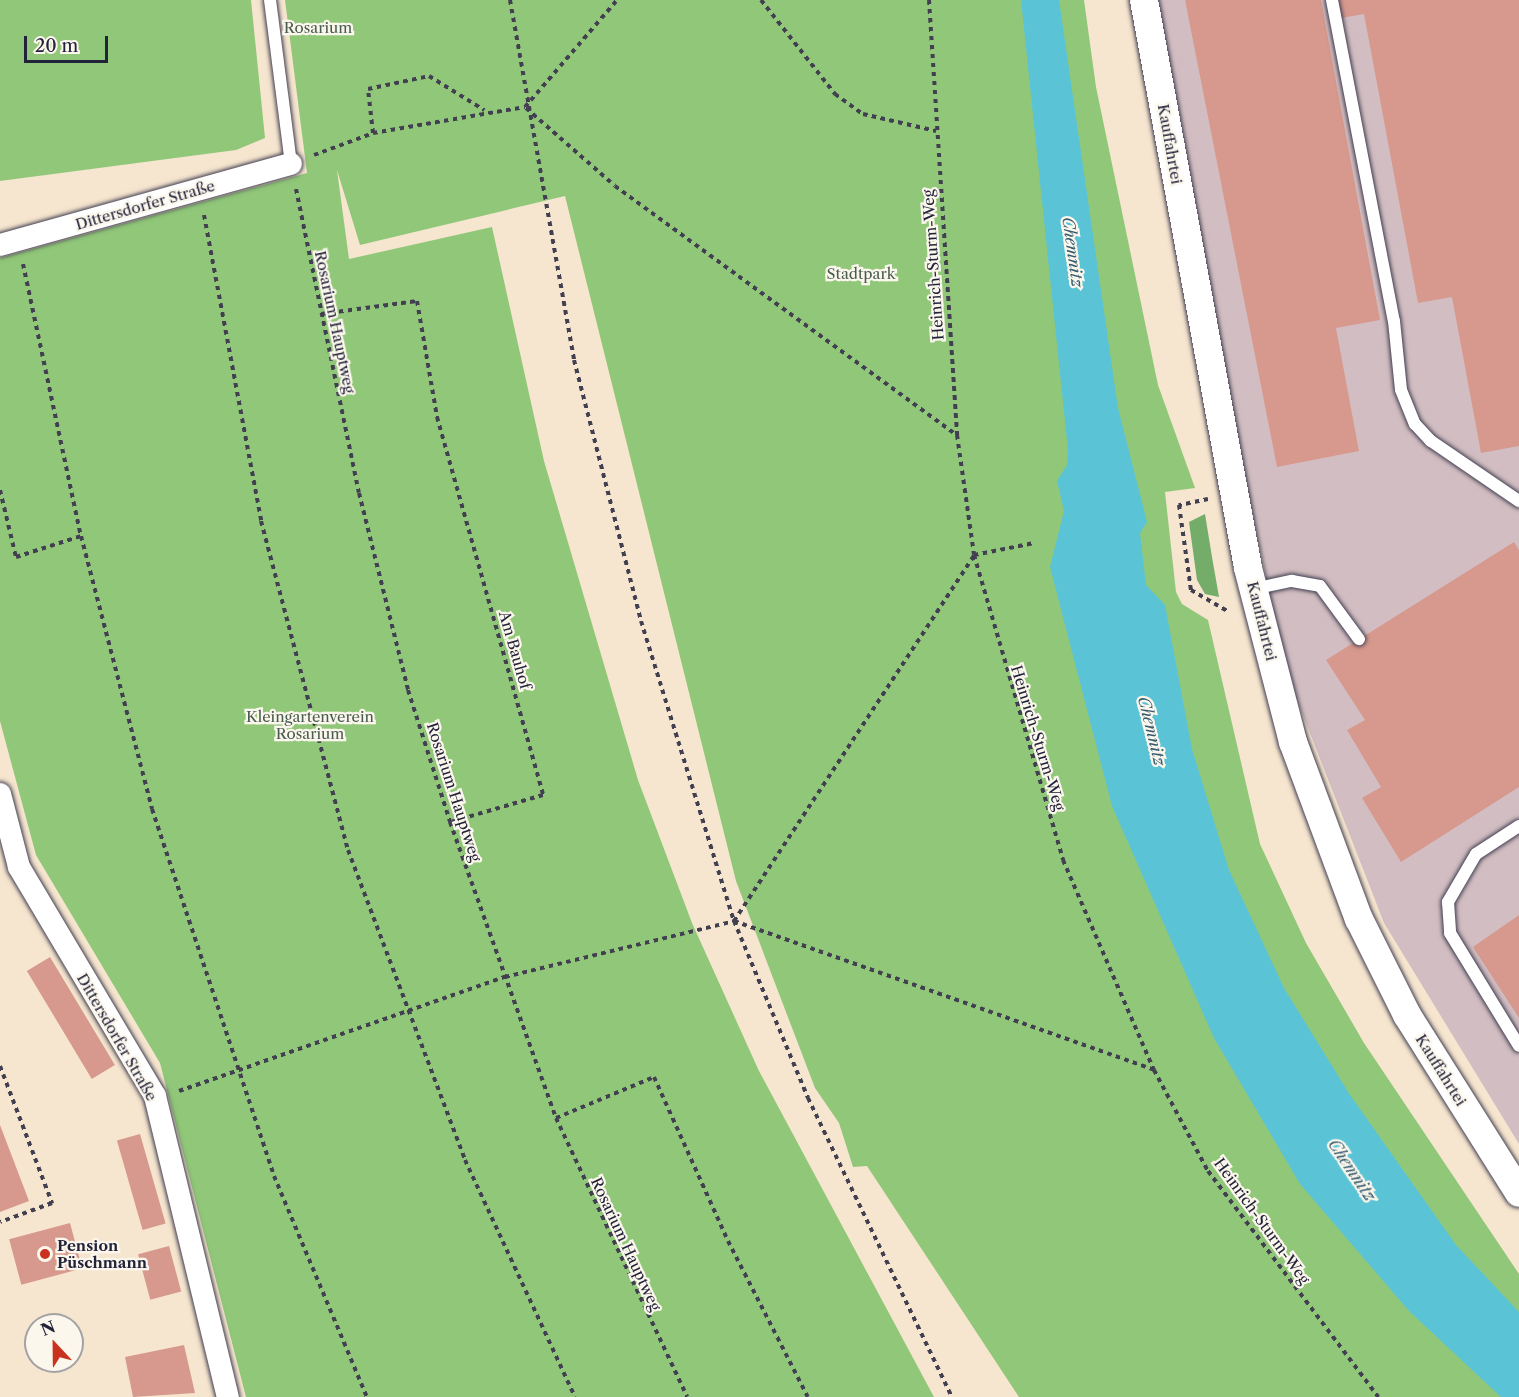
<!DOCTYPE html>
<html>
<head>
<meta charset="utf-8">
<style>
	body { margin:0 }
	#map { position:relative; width:1519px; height:1397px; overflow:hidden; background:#f6e6cf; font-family:"Libre Caslon Text",serif }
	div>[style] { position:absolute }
	.industrial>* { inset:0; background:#d2bec2 }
	.green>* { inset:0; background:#91c779 }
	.forest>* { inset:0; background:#74ac69 }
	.water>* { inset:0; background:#5ac4d6 }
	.building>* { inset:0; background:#d7998d; transform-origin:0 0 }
	.path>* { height:4px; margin-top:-2px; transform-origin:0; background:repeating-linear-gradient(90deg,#423f51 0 4.5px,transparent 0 9px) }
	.roads { filter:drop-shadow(0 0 2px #423f51) drop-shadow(0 0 2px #423f51) }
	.service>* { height:12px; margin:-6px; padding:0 6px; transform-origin:6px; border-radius:6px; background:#fff }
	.minor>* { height:22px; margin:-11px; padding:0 11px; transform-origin:11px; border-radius:11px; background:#fff }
	.tertiary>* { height:28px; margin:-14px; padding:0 14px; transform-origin:14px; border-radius:14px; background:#fff }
	.dots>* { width:16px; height:16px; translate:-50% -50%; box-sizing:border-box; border:3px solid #fbf7ec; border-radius:50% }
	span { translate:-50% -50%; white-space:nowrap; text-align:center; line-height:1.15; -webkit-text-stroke:4.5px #fbf7ec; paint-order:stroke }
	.park-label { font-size:15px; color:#495c51 }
	.street-label { font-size:15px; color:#22223b }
	.poi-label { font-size:15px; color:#22223b; font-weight:700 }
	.left { translate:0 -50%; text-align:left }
	.water-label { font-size:16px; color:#365b71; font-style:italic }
	.north { position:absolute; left:24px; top:1313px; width:60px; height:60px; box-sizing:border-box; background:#fbf7ec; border:2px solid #a4a2a5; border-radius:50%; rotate:338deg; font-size:16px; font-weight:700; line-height:24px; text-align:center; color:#22223b }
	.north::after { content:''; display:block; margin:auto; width:21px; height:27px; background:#c8321e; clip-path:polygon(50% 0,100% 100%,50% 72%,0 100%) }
	.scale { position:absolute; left:24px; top:36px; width:84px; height:27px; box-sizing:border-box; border:3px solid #22223b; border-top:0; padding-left:8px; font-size:18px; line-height:21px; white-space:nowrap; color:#22223b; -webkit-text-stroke:4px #fbf7ec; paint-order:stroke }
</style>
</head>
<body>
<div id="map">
	<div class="industrial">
		<div style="clip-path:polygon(1153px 0,1519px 0,1519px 1144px,1384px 923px,1287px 674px,1195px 244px)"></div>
	</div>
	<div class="green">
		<div style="clip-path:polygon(0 0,251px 0,265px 138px,236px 150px,0 181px)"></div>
		<div style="clip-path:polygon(285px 0,1084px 0,1096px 87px,1158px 385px,1195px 488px,1165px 492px,1176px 592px,1182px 604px,1208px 620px,1260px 844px,1306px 943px,1364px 1043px,1519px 1274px,1519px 1397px,1019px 1397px,867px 1166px,853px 1167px,839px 1123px,815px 1088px,736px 881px,565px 196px,360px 245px,337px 170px,349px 259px,492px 227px,544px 461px,638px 780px,692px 923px,759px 1071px,934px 1397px,246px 1397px,160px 1063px,36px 855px,0 721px,0 258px,307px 173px)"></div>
	</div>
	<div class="forest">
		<div style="clip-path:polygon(1205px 514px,1212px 557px,1219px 597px,1205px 594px,1197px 580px,1189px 522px)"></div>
	</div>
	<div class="water">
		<div style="clip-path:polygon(1021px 0,1059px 0,1118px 408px,1147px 522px,1140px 533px,1146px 585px,1165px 605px,1192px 749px,1229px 870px,1284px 988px,1350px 1095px,1456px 1245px,1519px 1312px,1519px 1397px,1501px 1397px,1409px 1311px,1300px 1184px,1214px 1038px,1112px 806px,1050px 567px,1064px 511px,1057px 481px,1067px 465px,1068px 450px)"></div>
	</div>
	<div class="building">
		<div style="clip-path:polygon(1185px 0,1321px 0,1380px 320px,1336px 328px,1359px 451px,1277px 467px)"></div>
		<div style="clip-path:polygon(1337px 0,1519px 0,1519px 446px,1481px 453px,1452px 297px,1418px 303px,1364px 14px,1341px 18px)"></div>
		<div style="clip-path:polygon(1514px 542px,1519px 550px,1519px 787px,1401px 862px,1362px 798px,1381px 787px,1347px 730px,1365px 720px,1326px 660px)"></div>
		<div style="clip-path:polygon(1519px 915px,1519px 1018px,1473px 947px)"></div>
		<div style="left:50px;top:957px;width:126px;height:27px;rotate:59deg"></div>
		<div style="clip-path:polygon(0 1125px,29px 1201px,0 1212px)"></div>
		<div style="left:140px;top:1134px;width:93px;height:24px;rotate:74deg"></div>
		<div style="left:70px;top:1223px;width:47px;height:63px;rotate:75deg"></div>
		<div style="left:169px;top:1246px;width:47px;height:32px;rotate:75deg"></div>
		<div style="clip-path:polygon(184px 1345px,195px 1393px,133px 1397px,125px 1357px)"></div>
	</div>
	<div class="path">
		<div style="left:510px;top:0;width:366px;rotate:79.9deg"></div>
		<div style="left:574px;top:360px;width:269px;rotate:75.6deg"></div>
		<div style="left:641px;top:621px;width:314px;rotate:72.8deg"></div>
		<div style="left:734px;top:921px;width:192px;rotate:67.3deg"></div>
		<div style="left:808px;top:1098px;width:332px;rotate:64.3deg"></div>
		<div style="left:761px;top:0;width:120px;rotate:51.8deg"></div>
		<div style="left:835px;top:94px;width:34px;rotate:36deg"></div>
		<div style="left:863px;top:114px;width:75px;rotate:13.1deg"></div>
		<div style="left:929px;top:0;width:436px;rotate:86.3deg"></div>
		<div style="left:957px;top:435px;width:121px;rotate:81.9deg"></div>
		<div style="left:974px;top:555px;width:318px;rotate:73.7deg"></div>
		<div style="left:1063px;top:860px;width:229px;rotate:66.6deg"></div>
		<div style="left:1154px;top:1070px;width:115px;rotate:61.9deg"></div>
		<div style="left:1208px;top:1171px;width:283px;rotate:53deg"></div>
		<div style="left:526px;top:108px;width:118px;rotate:41.2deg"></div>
		<div style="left:615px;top:186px;width:423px;rotate:36.1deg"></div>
		<div style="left:373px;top:133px;width:44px;rotate:-96.5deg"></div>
		<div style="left:368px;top:89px;width:62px;rotate:-12deg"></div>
		<div style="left:429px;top:76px;width:65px;rotate:31.7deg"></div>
		<div style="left:314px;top:155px;width:63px;rotate:-20.4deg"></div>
		<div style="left:373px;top:133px;width:154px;rotate:-9.7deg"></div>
		<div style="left:525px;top:107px;width:141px;rotate:-49.3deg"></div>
		<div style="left:296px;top:189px;width:310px;rotate:78.3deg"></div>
		<div style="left:359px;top:493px;width:203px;rotate:76deg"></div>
		<div style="left:408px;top:690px;width:139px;rotate:72.3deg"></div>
		<div style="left:450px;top:822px;width:314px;rotate:70.3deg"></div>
		<div style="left:556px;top:1118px;width:308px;rotate:64.8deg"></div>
		<div style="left:204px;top:215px;width:311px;rotate:79.4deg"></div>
		<div style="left:261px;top:521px;width:340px;rotate:75.2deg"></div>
		<div style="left:348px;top:850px;width:331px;rotate:69.3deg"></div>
		<div style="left:465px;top:1160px;width:261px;rotate:65.1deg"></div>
		<div style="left:23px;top:264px;width:278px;rotate:78deg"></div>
		<div style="left:81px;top:536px;width:282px;rotate:75.4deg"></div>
		<div style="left:152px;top:809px;width:387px;rotate:71.6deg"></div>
		<div style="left:274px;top:1176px;width:240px;rotate:67.2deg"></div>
		<div style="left:321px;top:314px;width:97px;rotate:-7.7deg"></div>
		<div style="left:417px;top:301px;width:118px;rotate:80.2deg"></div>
		<div style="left:437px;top:417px;width:393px;rotate:74.3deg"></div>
		<div style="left:543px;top:795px;width:97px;rotate:163.8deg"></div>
		<div style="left:0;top:490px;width:69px;rotate:76.6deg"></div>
		<div style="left:16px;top:557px;width:68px;rotate:-17.9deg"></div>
		<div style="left:1208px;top:499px;width:30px;rotate:168deg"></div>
		<div style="left:1179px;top:505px;width:86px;rotate:82deg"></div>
		<div style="left:1191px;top:590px;width:44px;rotate:30.1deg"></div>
		<div style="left:734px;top:921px;width:438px;rotate:-56.7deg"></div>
		<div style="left:974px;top:555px;width:61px;rotate:-11.3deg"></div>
		<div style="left:0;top:1066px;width:147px;rotate:69.2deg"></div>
		<div style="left:52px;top:1203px;width:55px;rotate:159.9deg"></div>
		<div style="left:179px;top:1091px;width:345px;rotate:-19.3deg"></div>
		<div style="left:505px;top:977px;width:236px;rotate:-13.7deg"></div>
		<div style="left:734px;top:921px;width:446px;rotate:19.5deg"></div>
		<div style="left:556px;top:1118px;width:106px;rotate:-22.7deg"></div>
		<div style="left:654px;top:1077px;width:180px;rotate:65.7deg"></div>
		<div style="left:728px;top:1241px;width:175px;rotate:62.9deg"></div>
	</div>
	<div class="roads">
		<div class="service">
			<div style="left:270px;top:0;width:165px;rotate:82.7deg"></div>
			<div style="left:1332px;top:0;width:327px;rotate:79.1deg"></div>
			<div style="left:1394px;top:321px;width:69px;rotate:84.2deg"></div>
			<div style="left:1401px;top:390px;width:37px;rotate:68deg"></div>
			<div style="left:1415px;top:424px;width:23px;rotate:47deg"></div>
			<div style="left:1431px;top:441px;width:107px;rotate:34.3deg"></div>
			<div style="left:1253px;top:589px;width:40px;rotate:-12deg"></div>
			<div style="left:1292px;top:581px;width:28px;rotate:10deg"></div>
			<div style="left:1320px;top:586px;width:66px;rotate:53.7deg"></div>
			<div style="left:1519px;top:826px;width:51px;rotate:146.9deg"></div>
			<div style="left:1476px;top:854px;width:56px;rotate:120.3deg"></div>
			<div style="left:1448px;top:902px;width:31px;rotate:86deg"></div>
			<div style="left:1450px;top:933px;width:132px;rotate:58.6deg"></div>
		</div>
		<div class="minor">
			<div style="left:0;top:245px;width:302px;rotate:-15.6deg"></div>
			<div style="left:0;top:794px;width:75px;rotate:75.4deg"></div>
			<div style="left:19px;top:867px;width:266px;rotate:59.3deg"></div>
			<div style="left:155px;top:1096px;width:310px;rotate:76.4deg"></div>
		</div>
		<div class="tertiary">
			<div style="left:1144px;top:0;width:577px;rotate:79.62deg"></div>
			<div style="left:1248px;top:568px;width:180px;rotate:75.5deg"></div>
			<div style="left:1293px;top:742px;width:189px;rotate:69.6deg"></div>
			<div style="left:1359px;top:919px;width:107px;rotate:63.4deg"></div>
			<div style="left:1407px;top:1015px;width:210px;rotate:57.8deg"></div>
		</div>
	</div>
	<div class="dots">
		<div style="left:45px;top:1254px;background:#c8321e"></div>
	</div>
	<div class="park-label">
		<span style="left:318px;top:28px">Rosarium</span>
		<span style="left:861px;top:274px">Stadtpark</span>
		<span style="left:310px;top:725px">Kleingartenverein<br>Rosarium</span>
	</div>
	<div class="street-label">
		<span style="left:1170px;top:144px;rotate:80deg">Kauffahrtei</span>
		<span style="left:145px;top:205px;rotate:-16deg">Dittersdorfer Straße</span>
		<span style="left:933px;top:265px;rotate:-94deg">Heinrich-Sturm-Weg</span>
		<span style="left:335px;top:322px;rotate:78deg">Rosarium Hauptweg</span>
		<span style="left:1262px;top:621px;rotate:76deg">Kauffahrtei</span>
		<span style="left:515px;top:650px;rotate:74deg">Am Bauhof</span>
		<span style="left:1038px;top:738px;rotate:73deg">Heinrich-Sturm-Weg</span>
		<span style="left:454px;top:792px;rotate:72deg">Rosarium Hauptweg</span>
		<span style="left:117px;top:1037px;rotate:60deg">Dittersdorfer Straße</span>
		<span style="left:1441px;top:1070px;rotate:58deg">Kauffahrtei</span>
		<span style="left:1262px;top:1221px;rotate:54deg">Heinrich-Sturm-Weg</span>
		<span style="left:626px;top:1244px;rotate:65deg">Rosarium Hauptweg</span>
	</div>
	<div class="poi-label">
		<span class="left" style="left:57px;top:1254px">Pension<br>Püschmann</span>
	</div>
	<div class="water-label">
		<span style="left:1073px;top:252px;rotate:82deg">Chemnitz</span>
		<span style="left:1152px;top:731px;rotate:76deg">Chemnitz</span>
		<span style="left:1352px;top:1170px;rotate:56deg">Chemnitz</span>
	</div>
	<div class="north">N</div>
	<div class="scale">20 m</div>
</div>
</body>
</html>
